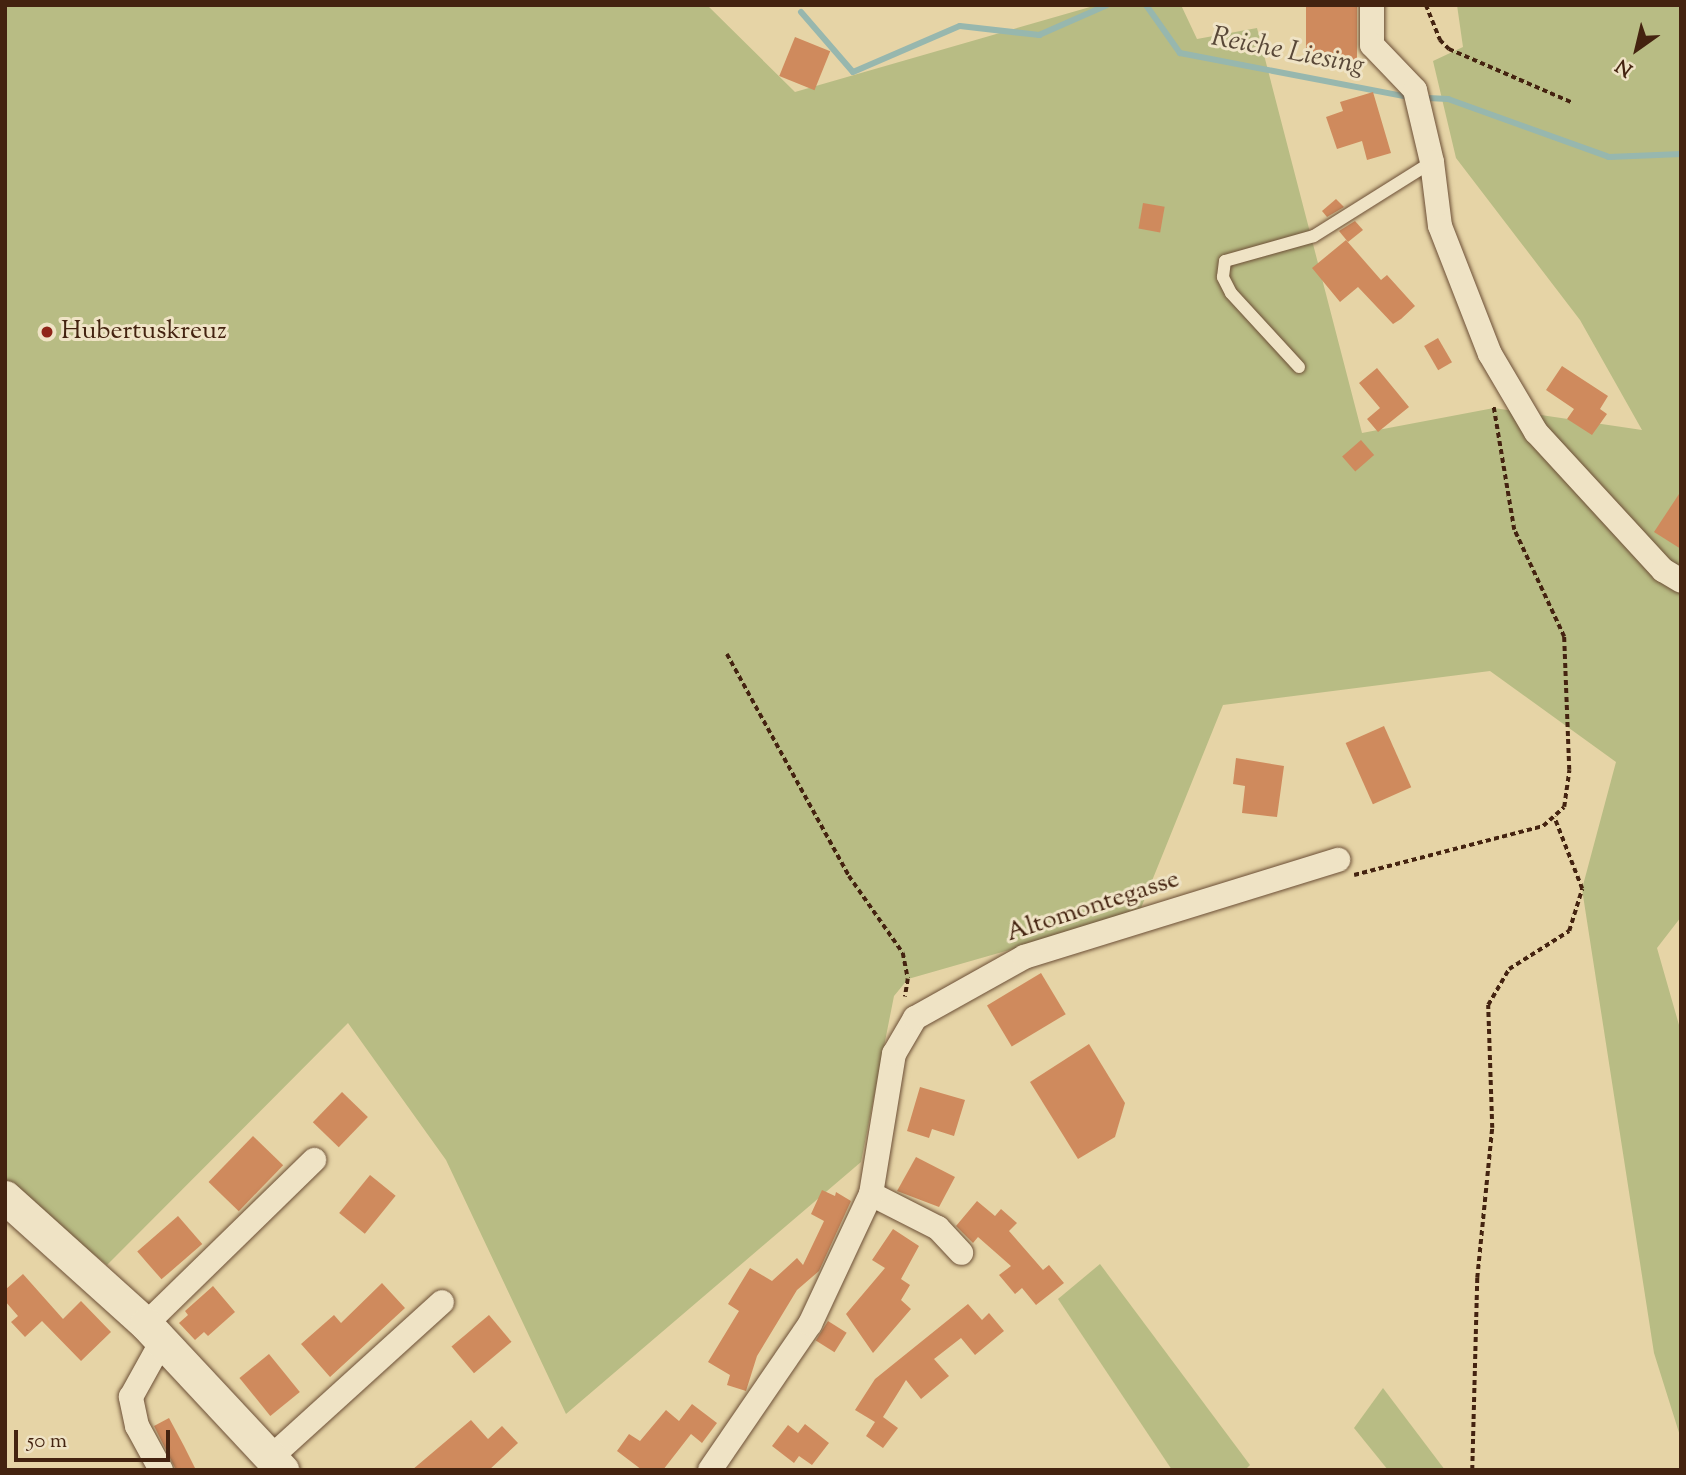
<!DOCTYPE html>
<html>
<head>
<meta charset="utf-8">
<style>
	body { margin:0 }
	#map { position:relative; width:1686px; height:1475px; overflow:hidden; background:#e6d4a6; font-family:"Sorts Mill Goudy",serif }
	div>[style] { position:absolute }
	.green>* { inset:0; background:#b8bc84 }
	.stream>* { height:6px; margin:-3px; padding:0 3px; transform-origin:3px; border-radius:3px; background:#97b7ae }
	.building>* { inset:0; background:#cf8a5d; transform-origin:0 0 }
	.path>* { height:3.5px; margin-top:-1.75px; transform-origin:0; background:repeating-linear-gradient(90deg,#442310 0 5px,transparent 0 8.5px) }
	.roads { filter:drop-shadow(0 0 2px #6c4f36) drop-shadow(0 0 2px #6c4f36) }
	.lane>* { height:12px; margin:-6px; padding:0 6px; transform-origin:6px; border-radius:6px; background:#efe3c5 }
	.street>* { height:24px; margin:-12px; padding:0 12px; transform-origin:12px; border-radius:12px; background:#efe3c5 }
	.secondary>* { height:33px; margin:-16.5px; padding:0 16.5px; transform-origin:16.5px; border-radius:16.5px; background:#efe3c5 }
	.dots>* { width:19px; height:19px; translate:-50% -50%; box-sizing:border-box; border:4px solid #efe3c5; border-radius:50% }
	span { translate:-50% -50%; white-space:nowrap; text-align:center; line-height:1.15; -webkit-text-stroke:6px #efe3c5; paint-order:stroke }
	.poi-label { font-size:26px; color:#442310 }
	.left { translate:0 -50%; text-align:left }
	.street-label { font-size:26px; color:#442310 }
	.water-label { font-size:28px; color:#594838; font-style:italic }
	.frame { position:absolute; inset:0; border:7px solid #442310; pointer-events:none }
	.north { position:absolute; left:1602px; top:14px; width:70px; height:70px; -webkit-text-stroke:5px #efe3c5; paint-order:stroke; rotate:214deg; font-size:19px; font-weight:700; line-height:28px; text-align:center; color:#442310 }
	.north::after { content:''; display:block; margin:auto; width:24px; height:32px; background:#442310; clip-path:polygon(50% 0,100% 100%,50% 72%,0 100%) }
	.scale { position:absolute; left:14px; top:1430px; width:156px; height:32px; box-sizing:border-box; border:4px solid #442310; border-top:0; padding-left:9px; font-size:21px; line-height:24px; white-space:nowrap; color:#442310; -webkit-text-stroke:5px #efe3c5; paint-order:stroke }
</style>
</head>
<body>
<div id="map">
	<div class="green">
		<div style="clip-path:polygon(5px 5px,707px 5px,795px 92px,1097px 5px,1181px 5px,1197px 39px,1257px 28px,1362px 433px,1494px 408px,1642px 430px,1580px 320px,1456px 158px,1433px 61px,1463px 47px,1457px 5px,1681px 5px,1681px 917px,1657px 948px,1681px 1032px,1681px 1439px,1654px 1353px,1582px 889px,1616px 762px,1490px 671px,1223px 705px,1139px 913px,908px 979px,894px 996px,861px 1162px,566px 1414px,446px 1160px,348px 1023px,107px 1265px,5px 1182px)"></div>
		<div style="clip-path:polygon(1100px 1264px,1250px 1465px,1245px 1470px,1172px 1470px,1058px 1299px)"></div>
		<div style="clip-path:polygon(1383px 1388px,1445px 1470px,1388px 1470px,1354px 1428px)"></div>
	</div>
	<div class="stream">
		<div style="left:1146px;top:5px;width:59px;rotate:54.7deg"></div>
		<div style="left:1180px;top:53px;width:228px;rotate:10.9deg"></div>
		<div style="left:801px;top:12px;width:79px;rotate:49.1deg"></div>
		<div style="left:853px;top:72px;width:116px;rotate:-23.3deg"></div>
		<div style="left:960px;top:26px;width:80px;rotate:6.5deg"></div>
		<div style="left:1039px;top:35px;width:74px;rotate:-23.8deg"></div>
		<div style="left:1428px;top:98px;width:20px;rotate:3deg"></div>
		<div style="left:1448px;top:99px;width:171px;rotate:19.8deg"></div>
		<div style="left:1609px;top:157px;width:72px;rotate:-2.4deg"></div>
	</div>
	<div class="building">
		<div style="left:1306px;top:5px;width:51px;height:59px"></div>
		<div style="left:795px;top:37px;width:38px;height:42px;rotate:22deg"></div>
		<div style="clip-path:polygon(1373px 92px,1391px 153px,1367px 160px,1362px 141px,1337px 149px,1326px 117px,1343px 111px,1340px 102px)"></div>
		<div style="clip-path:polygon(1336px 199px,1344px 207px,1327px 217px,1322px 211px)"></div>
		<div style="left:1143px;top:203px;width:22px;height:26px;rotate:10deg"></div>
		<div style="clip-path:polygon(1355px 221px,1363px 230px,1348px 242px,1339px 231px)"></div>
		<div style="clip-path:polygon(1346px 240px,1381px 280px,1387px 275px,1415px 306px,1401px 319px,1393px 324px,1358px 287px,1340px 302px,1312px 268px)"></div>
		<div style="left:1438px;top:338px;width:28px;height:16px;rotate:60deg"></div>
		<div style="clip-path:polygon(1562px 366px,1608px 396px,1600px 409px,1607px 414px,1592px 435px,1567px 419px,1574px 409px,1546px 390px)"></div>
		<div style="clip-path:polygon(1377px 368px,1409px 407px,1378px 432px,1367px 419px,1380px 408px,1359px 383px)"></div>
		<div style="left:1361px;top:440px;width:20px;height:25px;rotate:49deg"></div>
		<div style="clip-path:polygon(1681px 491px,1681px 549px,1654px 532px)"></div>
		<div style="left:1384px;top:726px;width:67px;height:42px;rotate:66deg"></div>
		<div style="clip-path:polygon(1236px 758px,1284px 766px,1277px 817px,1242px 813px,1245px 786px,1233px 784px)"></div>
		<div style="left:1041px;top:973px;width:48px;height:63px;rotate:59deg"></div>
		<div style="clip-path:polygon(1089px 1044px,1125px 1103px,1115px 1137px,1078px 1159px,1030px 1082px)"></div>
		<div style="clip-path:polygon(920px 1087px,965px 1100px,954px 1136px,932px 1129px,929px 1138px,907px 1131px)"></div>
		<div style="left:342px;top:1092px;width:36px;height:42px;rotate:44deg"></div>
		<div style="left:253px;top:1136px;width:42px;height:64px;rotate:44deg"></div>
		<div style="clip-path:polygon(916px 1157px,955px 1177px,939px 1207px,897px 1191px)"></div>
		<div style="left:370px;top:1175px;width:33px;height:49px;rotate:39deg"></div>
		<div style="clip-path:polygon(822px 1190px,835px 1196px,836px 1192px,851px 1201px,819px 1271px,797px 1290px,757px 1356px,746px 1391px,727px 1385px,730px 1375px,708px 1362px,739px 1311px,728px 1304px,750px 1268px,772px 1281px,797px 1258px,803px 1265px,824px 1221px,811px 1214px)"></div>
		<div style="clip-path:polygon(977px 1201px,995px 1216px,1001px 1209px,1017px 1223px,1009px 1231px,1043px 1270px,1049px 1265px,1064px 1283px,1036px 1305px,1022px 1288px,1015px 1294px,999px 1275px,1011px 1266px,978px 1237px,973px 1243px,956px 1226px)"></div>
		<div style="left:178px;top:1216px;width:37px;height:54px;rotate:49deg"></div>
		<div style="clip-path:polygon(893px 1229px,919px 1246px,901px 1279px,910px 1285px,901px 1300px,911px 1309px,873px 1353px,846px 1314px,885px 1268px,872px 1260px)"></div>
		<div style="clip-path:polygon(23px 1274px,63px 1319px,81px 1301px,111px 1332px,81px 1361px,42px 1321px,25px 1337px,11px 1322px,18px 1316px,5px 1301px,5px 1290px)"></div>
		<div style="clip-path:polygon(382px 1283px,405px 1308px,330px 1377px,301px 1344px,334px 1315px,341px 1323px)"></div>
		<div style="clip-path:polygon(213px 1286px,235px 1312px,208px 1336px,204px 1332px,195px 1340px,179px 1323px,188px 1315px,185px 1311px)"></div>
		<div style="clip-path:polygon(968px 1304px,982px 1320px,989px 1313px,1004px 1331px,975px 1355px,961px 1338px,934px 1359px,949px 1376px,921px 1399px,906px 1380px,883px 1417px,898px 1428px,883px 1448px,866px 1436px,875px 1422px,855px 1410px,875px 1379px)"></div>
		<div style="left:489px;top:1315px;width:35px;height:49px;rotate:50deg"></div>
		<div style="left:828px;top:1321px;width:22px;height:23px;rotate:32deg"></div>
		<div style="left:269px;top:1354px;width:49px;height:38px;rotate:51deg"></div>
		<div style="clip-path:polygon(692px 1404px,717px 1423px,702px 1443px,691px 1434px,663px 1470px,642px 1470px,617px 1451px,629px 1434px,640px 1441px,666px 1410px,679px 1421px)"></div>
		<div style="clip-path:polygon(169px 1418px,184px 1446px,196px 1470px,176px 1470px,154px 1426px)"></div>
		<div style="clip-path:polygon(471px 1420px,488px 1439px,502px 1426px,518px 1443px,489px 1470px,412px 1470px)"></div>
		<div style="clip-path:polygon(805px 1424px,829px 1443px,812px 1465px,799px 1456px,794px 1463px,772px 1446px,788px 1425px,798px 1433px)"></div>
	</div>
	<div class="path">
		<div style="left:1426px;top:5px;width:38px;rotate:68deg"></div>
		<div style="left:1440px;top:40px;width:13px;rotate:45deg"></div>
		<div style="left:1449px;top:49px;width:133px;rotate:23.5deg"></div>
		<div style="left:727px;top:654px;width:253px;rotate:61.2deg"></div>
		<div style="left:849px;top:876px;width:94px;rotate:55deg"></div>
		<div style="left:903px;top:953px;width:26px;rotate:79deg"></div>
		<div style="left:908px;top:979px;width:18px;rotate:99deg"></div>
		<div style="left:1354px;top:875px;width:195px;rotate:-14.5deg"></div>
		<div style="left:1543px;top:826px;width:28px;rotate:-42deg"></div>
		<div style="left:1564px;top:807px;width:37px;rotate:-82deg"></div>
		<div style="left:1569px;top:770px;width:133px;rotate:-92.2deg"></div>
		<div style="left:1564px;top:637px;width:118px;rotate:-115deg"></div>
		<div style="left:1514px;top:530px;width:127px;rotate:-99.5deg"></div>
		<div style="left:1472px;top:1470px;width:192px;rotate:-88.5deg"></div>
		<div style="left:1477px;top:1278px;width:151px;rotate:-84.3deg"></div>
		<div style="left:1492px;top:1128px;width:123px;rotate:-91.9deg"></div>
		<div style="left:1488px;top:1005px;width:42px;rotate:-59.7deg"></div>
		<div style="left:1509px;top:969px;width:71px;rotate:-32.3deg"></div>
		<div style="left:1569px;top:931px;width:44px;rotate:-72.8deg"></div>
		<div style="left:1582px;top:889px;width:77px;rotate:-111.3deg"></div>
	</div>
	<div class="roads">
		<div class="lane">
			<div style="left:1299px;top:367px;width:100px;rotate:-132.6deg"></div>
			<div style="left:1231px;top:293px;width:18px;rotate:-117deg"></div>
			<div style="left:1223px;top:277px;width:16px;rotate:-83deg"></div>
			<div style="left:1225px;top:261px;width:92px;rotate:-15.7deg"></div>
			<div style="left:1314px;top:236px;width:139px;rotate:-32.1deg"></div>
		</div>
		<div class="street">
			<div style="left:1372px;top:5px;width:40px;rotate:90deg"></div>
			<div style="left:1372px;top:45px;width:62px;rotate:46.3deg"></div>
			<div style="left:1415px;top:90px;width:74px;rotate:76.7deg"></div>
			<div style="left:1432px;top:162px;width:64px;rotate:82.9deg"></div>
			<div style="left:1440px;top:226px;width:137px;rotate:68.7deg"></div>
			<div style="left:1490px;top:354px;width:91px;rotate:59.5deg"></div>
			<div style="left:1536px;top:432px;width:188px;rotate:47.4deg"></div>
			<div style="left:1663px;top:570px;width:21px;rotate:31deg"></div>
			<div style="left:871px;top:1194px;width:75px;rotate:26.9deg"></div>
			<div style="left:938px;top:1228px;width:34px;rotate:47deg"></div>
			<div style="left:146px;top:1324px;width:235px;rotate:-44.3deg"></div>
			<div style="left:270px;top:1458px;width:232px;rotate:-42.2deg"></div>
			<div style="left:161px;top:1470px;width:50px;rotate:-118.6deg"></div>
			<div style="left:137px;top:1426px;width:30px;rotate:-102deg"></div>
			<div style="left:131px;top:1397px;width:64px;rotate:-61deg"></div>
			<div style="left:710px;top:1470px;width:177px;rotate:-55.6deg"></div>
			<div style="left:810px;top:1324px;width:144px;rotate:-64.9deg"></div>
			<div style="left:871px;top:1194px;width:142px;rotate:-80.7deg"></div>
			<div style="left:894px;top:1054px;width:42px;rotate:-59.7deg"></div>
			<div style="left:915px;top:1018px;width:125px;rotate:-29.2deg"></div>
			<div style="left:1024px;top:957px;width:329px;rotate:-17.2deg"></div>
		</div>
		<div class="secondary">
			<div style="left:5px;top:1197px;width:190px;rotate:42deg"></div>
			<div style="left:146px;top:1324px;width:200px;rotate:47deg"></div>
		</div>
	</div>
	<div class="dots">
		<div style="left:47px;top:332px;background:#8f2418"></div>
	</div>
	<div class="poi-label">
		<span class="left" style="left:61px;top:332px">Hubertuskreuz</span>
	</div>
	<div class="street-label">
		<span style="left:1093px;top:907px;rotate:-18deg">Altomontegasse</span>
	</div>
	<div class="water-label">
		<span style="left:1288px;top:52px;rotate:11deg">Reiche Liesing</span>
	</div>
	<div class="frame"></div>
	<div class="north">N</div>
	<div class="scale">50 m</div>
</div>
</body>
</html>
